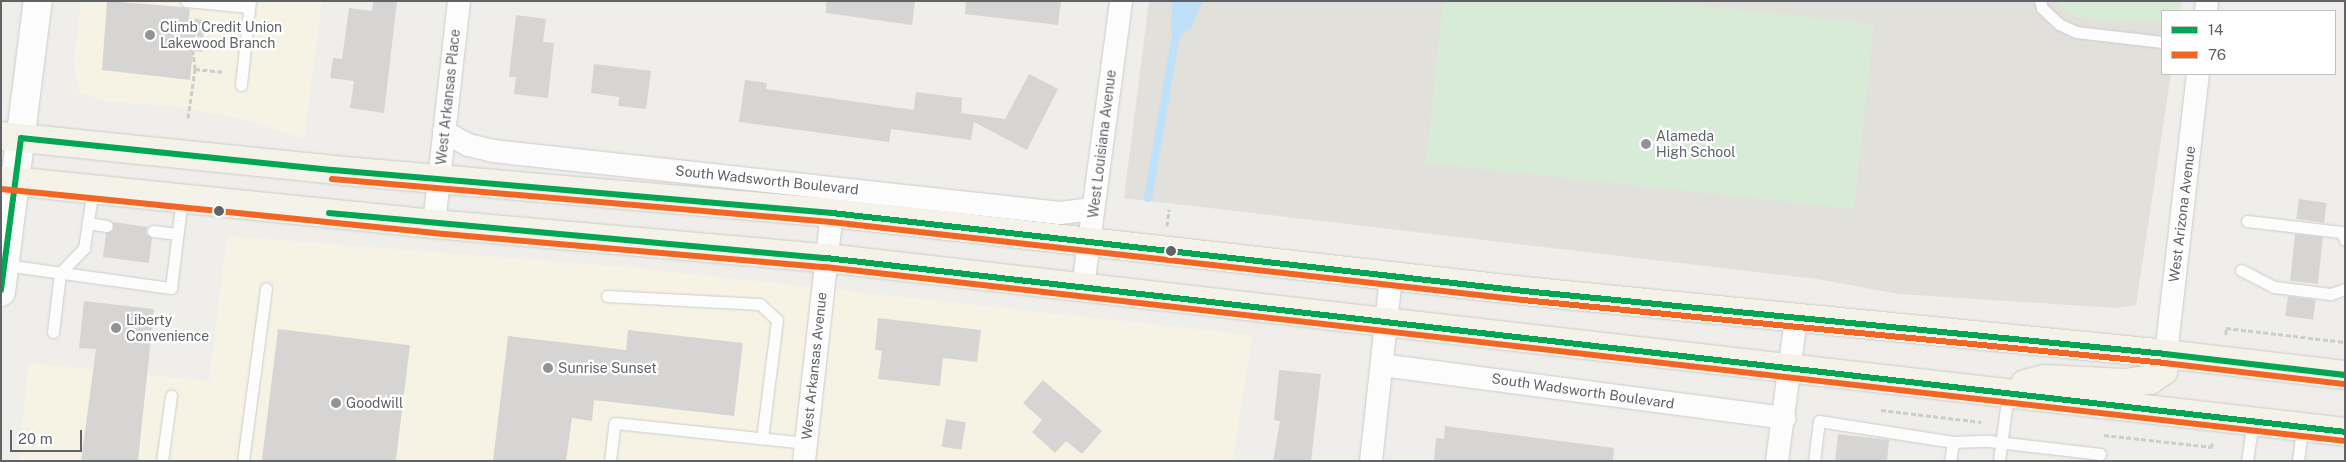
<!DOCTYPE html>
<html>
<head>
<meta charset="utf-8">
<style>
	body { margin:0 }
	#map { position:relative; width:2346px; height:462px; overflow:hidden; background:#efeeea; font-family:"Public Sans",sans-serif }
	div>[style] { position:absolute }
	.commercial>* { inset:0; background:#f7f3e4 }
	.education>* { inset:0; background:#e2e0da }
	.green>* { inset:0; background:#d8ebd6 }
	.water>* { inset:0; background:#bfe0f9 }
	.stream>* { height:8px; margin:-4px; padding:0 4px; transform-origin:4px; border-radius:4px; background:#bfe0f9 }
	.building>* { inset:0; background:#d6d5d3; transform-origin:0 0 }
	.path>* { height:3px; margin-top:-1.5px; transform-origin:0; background:repeating-linear-gradient(90deg,#cacfcc 0 5px,transparent 0 7.5px) }
	.roads { filter:drop-shadow(0 0 1px #cbcccc) drop-shadow(0 0 1px #cbcccc) }
	.lane>* { height:11px; margin:-5.5px; padding:0 5.5px; transform-origin:5.5px; border-radius:5.5px; background:#fdfcfc }
	.street>* { height:22px; margin:-11px; padding:0 11px; transform-origin:11px; border-radius:11px; background:#fdfcfc }
	.secondary>* { height:28px; margin:-14px; padding:0 14px; transform-origin:14px; border-radius:14px; background:#fdfcfc }
	.primary>* { height:28px; margin:-14px; padding:0 14px; transform-origin:14px; border-radius:14px; background:#f4f2e9 }
	.bus-1>* { height:6px; margin:-3px; padding:0 3px; transform-origin:3px; border-radius:3px; background:#00a651 }
	.bus-2>* { height:6px; margin:-3px; padding:0 3px; transform-origin:3px; border-radius:3px; background:#f26522 }
	.dots>* { width:14px; height:14px; translate:-50% -50%; box-sizing:border-box; border:2px solid #fff; border-radius:50% }
	span { translate:-50% -50%; white-space:nowrap; text-align:center; line-height:1.15; -webkit-text-stroke:4.5px #fff; paint-order:stroke }
	.poi-label { font-size:14px; color:#5f6368 }
	.left { translate:0 -50%; text-align:left }
	.street-label { font-size:14px; color:#5f6368 }
	.frame { position:absolute; inset:0; border:2px solid #5f6368; pointer-events:none }
	.legend { position:absolute; left:2161px; top:10px; width:175px; height:65px; box-sizing:border-box; background:#fff; border:1px solid #bfc1c3; margin:0; padding:6px 9px; list-style:none; font-size:15px; color:#5f6368 }
	.legend li { display:flex; align-items:center; gap:10px; height:25px }
	.legend b { width:25px; border:1px solid #bfc1c3 }
	.scale { position:absolute; left:10px; top:430px; width:72px; height:22px; box-sizing:border-box; border:2px solid #5f6368; border-top:0; padding-left:6px; font-size:15px; line-height:18px; white-space:nowrap; color:#5f6368; -webkit-text-stroke:4px #fff; paint-order:stroke }
</style>
</head>
<body>
<div id="map">
	<div class="commercial">
		<div style="clip-path:polygon(81px 1px,322px 1px,304px 139px,243px 119px,179px 107px,104px 101px,79px 92px,74px 63px)"></div>
		<div style="clip-path:polygon(227px 236px,627px 267px,1252px 335px,1233px 461px,18px 461px,29px 363px,209px 381px)"></div>
	</div>
	<div class="education">
		<div style="clip-path:polygon(1149px 1px,2179px 1px,2162px 11px,2162px 74px,2171px 74px,2136px 305px,2117px 308px,1899px 294px,1817px 279px,1124px 198px)"></div>
	</div>
	<div class="green">
		<div style="clip-path:polygon(1443px 1px,1661px 1px,1874px 24px,1854px 209px,1426px 163px)"></div>
		<div style="clip-path:polygon(2054px 1px,2182px 1px,2180px 11px,2162px 11px,2162px 21px,2124px 21px,2075px 17px)"></div>
	</div>
	<div class="water">
		<div style="clip-path:polygon(1172px 1px,1203px 1px,1191px 28px,1180px 36px,1171px 32px)"></div>
	</div>
	<div class="stream">
		<div style="left:1148px;top:198px;width:166px;rotate:-80.3deg"></div>
	</div>
	<div class="building">
		<div style="clip-path:polygon(107px 1px,182px 7px,190px 9px,189px 18px,205px 20px,202px 52px,193px 51px,190px 80px,102px 70px)"></div>
		<div style="clip-path:polygon(373px 1px,397px 1px,384px 113px,350px 108px,354px 81px,330px 78px,333px 58px,342px 59px,349px 8px,372px 11px)"></div>
		<div style="clip-path:polygon(826px 1px,915px 1px,912px 25px,826px 13px)"></div>
		<div style="clip-path:polygon(966px 1px,1061px 1px,1058px 25px,965px 14px)"></div>
		<div style="clip-path:polygon(516px 15px,546px 19px,543px 42px,554px 43px,548px 98px,514px 94px,516px 77px,509px 77px)"></div>
		<div style="clip-path:polygon(594px 64px,651px 71px,646px 109px,618px 106px,619px 97px,591px 93px)"></div>
		<div style="clip-path:polygon(1029px 74px,1058px 89px,1027px 150px,974px 122px,971px 140px,891px 129px,889px 142px,739px 122px,745px 80px,767px 83px,766px 89px,914px 110px,916px 92px,962px 98px,961px 113px,1005px 119px)"></div>
		<div style="left:2299px;top:199px;width:28px;height:20px;rotate:8deg"></div>
		<div style="clip-path:polygon(113px 222px,147px 227px,146px 234px,152px 238px,149px 263px,103px 257px,106px 233px,113px 230px)"></div>
		<div style="left:2295px;top:234px;width:28px;height:47px;rotate:6deg"></div>
		<div style="left:2288px;top:296px;width:28px;height:20px;rotate:8deg"></div>
		<div style="clip-path:polygon(84px 301px,154px 309px,138px 461px,81px 461px,96px 349px,79px 348px)"></div>
		<div style="clip-path:polygon(878px 318px,981px 330px,977px 362px,943px 358px,940px 386px,878px 379px,882px 351px,875px 350px)"></div>
		<div style="left:278px;top:329px;width:133px;height:133px;rotate:7deg"></div>
		<div style="clip-path:polygon(628px 330px,743px 343px,734px 416px,594px 400px,592px 421px,572px 418px,566px 461px,493px 461px,508px 336px,626px 350px)"></div>
		<div style="clip-path:polygon(1279px 370px,1321px 374px,1311px 461px,1273px 461px,1280px 421px,1274px 420px)"></div>
		<div style="clip-path:polygon(1043px 380px,1102px 431px,1082px 454px,1066px 441px,1055px 453px,1032px 432px,1042px 420px,1023px 403px)"></div>
		<div style="left:946px;top:419px;width:20px;height:28px;rotate:9deg"></div>
		<div style="clip-path:polygon(1445px 426px,1614px 448px,1613px 461px,1434px 461px,1436px 438px,1444px 439px)"></div>
		<div style="clip-path:polygon(1838px 434px,1889px 440px,1887px 461px,1835px 461px)"></div>
	</div>
	<div class="path">
		<div style="left:195px;top:69px;width:29px;rotate:6deg"></div>
		<div style="left:188px;top:118px;width:49px;rotate:-81.9deg"></div>
		<div style="left:195px;top:69px;width:18px;rotate:-96deg"></div>
		<div style="left:1167px;top:226px;width:17px;rotate:-83deg"></div>
		<div style="left:2226px;top:335px;width:7px;rotate:-90deg"></div>
		<div style="left:2226px;top:328px;width:120px;rotate:6.7deg"></div>
		<div style="left:1881px;top:410px;width:101px;rotate:6.8deg"></div>
		<div style="left:2104px;top:435px;width:109px;rotate:6.3deg"></div>
		<div style="left:2212px;top:447px;width:4px;rotate:-90deg"></div>
	</div>
	<div class="roads">
		<div class="lane">
			<div style="left:186px;top:1px;width:63px;rotate:5.4deg"></div>
			<div style="left:2040px;top:1px;width:7px;rotate:74deg"></div>
			<div style="left:2042px;top:8px;width:23px;rotate:43deg"></div>
			<div style="left:2059px;top:24px;width:19px;rotate:25deg"></div>
			<div style="left:2076px;top:32px;width:87px;rotate:6.6deg"></div>
			<div style="left:241px;top:85px;width:84px;rotate:-83.9deg"></div>
			<div style="left:2247px;top:221px;width:95px;rotate:6.7deg"></div>
			<div style="left:2341px;top:232px;width:9px;rotate:63deg"></div>
			<div style="left:88px;top:223px;width:19px;rotate:9deg"></div>
			<div style="left:153px;top:231px;width:24px;rotate:7deg"></div>
			<div style="left:5px;top:265px;width:168px;rotate:7.9deg"></div>
			<div style="left:171px;top:288px;width:90px;rotate:-83deg"></div>
			<div style="left:2241px;top:270px;width:37px;rotate:27deg"></div>
			<div style="left:2274px;top:287px;width:57px;rotate:7deg"></div>
			<div style="left:2331px;top:294px;width:15px;rotate:-20deg"></div>
			<div style="left:607px;top:296px;width:153px;rotate:3deg"></div>
			<div style="left:760px;top:304px;width:23px;rotate:43deg"></div>
			<div style="left:777px;top:320px;width:119px;rotate:97.2deg"></div>
			<div style="left:53px;top:332px;width:59px;rotate:-83.2deg"></div>
			<div style="left:60px;top:273px;width:35px;rotate:-46deg"></div>
			<div style="left:84px;top:248px;width:60px;rotate:-81.3deg"></div>
			<div style="left:1953px;top:442px;width:36px;rotate:-2deg"></div>
			<div style="left:1989px;top:441px;width:112px;rotate:6.7deg"></div>
			<div style="left:162px;top:461px;width:66px;rotate:-82.1deg"></div>
			<div style="left:243px;top:461px;width:174px;rotate:-82.4deg"></div>
			<div style="left:610px;top:461px;width:38px;rotate:-83deg"></div>
			<div style="left:615px;top:423px;width:192px;rotate:6deg"></div>
			<div style="left:1814px;top:461px;width:40px;rotate:-82.9deg"></div>
			<div style="left:1819px;top:421px;width:136px;rotate:8.9deg"></div>
			<div style="left:1953px;top:442px;width:19px;rotate:99deg"></div>
			<div style="left:1999px;top:461px;width:69px;rotate:-82.5deg"></div>
			<div style="left:2247px;top:461px;width:40px;rotate:-81.5deg"></div>
			<div style="left:2298px;top:461px;width:34px;rotate:-83deg"></div>
		</div>
		<div class="street">
			<div style="left:2206px;top:11px;width:10px;rotate:-84deg"></div>
			<div style="left:444px;top:132px;width:27px;rotate:28deg"></div>
			<div style="left:468px;top:145px;width:26px;rotate:13deg"></div>
			<div style="left:493px;top:151px;width:570px;rotate:6.24deg"></div>
			<div style="left:1060px;top:213px;width:33px;rotate:-7deg"></div>
			<div style="left:434px;top:224px;width:224px;rotate:-83.6deg"></div>
			<div style="left:1083px;top:287px;width:289px;rotate:-82.4deg"></div>
			<div style="left:2166px;top:354px;width:282px;rotate:-83.5deg"></div>
			<div style="left:1382px;top:365px;width:406px;rotate:7.5deg"></div>
			<div style="left:804px;top:461px;width:250px;rotate:-83.6deg"></div>
			<div style="left:1371px;top:461px;width:186px;rotate:-83.8deg"></div>
			<div style="left:1777px;top:461px;width:143px;rotate:-82.4deg"></div>
		</div>
		<div class="secondary">
			<div style="left:1px;top:292px;width:293px;rotate:-82.8deg"></div>
		</div>
		<div class="primary">
			<div style="left:1px;top:136px;width:334px;rotate:5.8deg"></div>
			<div style="left:333px;top:170px;width:501px;rotate:4.93deg"></div>
			<div style="left:832px;top:213px;width:696px;rotate:6.43deg"></div>
			<div style="left:1524px;top:291px;width:645px;rotate:5.6deg"></div>
			<div style="left:2166px;top:354px;width:180px;rotate:6.7deg"></div>
			<div style="left:1px;top:180px;width:435px;rotate:5.8deg"></div>
			<div style="left:434px;top:224px;width:393px;rotate:5deg"></div>
			<div style="left:826px;top:258px;width:1529px;rotate:6.53deg"></div>
			<div style="left:2025px;top:384px;width:21px;rotate:-14deg"></div>
			<div style="left:2045px;top:379px;width:80px;rotate:2.9deg"></div>
			<div style="left:2125px;top:383px;width:25px;rotate:-7deg"></div>
			<div style="left:2150px;top:380px;width:16px;rotate:-35deg"></div>
			<div style="left:2163px;top:371px;width:17px;rotate:-80deg"></div>
		</div>
	</div>
	<div class="bus-1">
		<div style="left:329px;top:213px;width:499px;rotate:5.2deg"></div>
		<div style="left:826px;top:258px;width:1529px;rotate:6.53deg"></div>
		<div style="left:1px;top:290px;width:153px;rotate:-82.5deg"></div>
		<div style="left:21px;top:138px;width:314px;rotate:5.9deg"></div>
		<div style="left:333px;top:170px;width:501px;rotate:4.93deg"></div>
		<div style="left:832px;top:213px;width:696px;rotate:6.43deg"></div>
		<div style="left:1524px;top:291px;width:645px;rotate:5.6deg"></div>
		<div style="left:2166px;top:354px;width:180px;rotate:6.7deg"></div>
	</div>
	<div class="bus-2">
		<div style="left:332px;top:179px;width:501px;rotate:4.93deg"></div>
		<div style="left:831px;top:222px;width:696px;rotate:6.43deg"></div>
		<div style="left:1523px;top:300px;width:645px;rotate:5.6deg"></div>
		<div style="left:2165px;top:363px;width:180px;rotate:6.7deg"></div>
		<div style="left:1px;top:189px;width:434px;rotate:5.8deg"></div>
		<div style="left:433px;top:233px;width:393px;rotate:5deg"></div>
		<div style="left:825px;top:267px;width:1529px;rotate:6.53deg"></div>
	</div>
	<div class="dots">
		<div style="left:150px;top:35px;background:#919496"></div>
		<div style="left:1646px;top:144px;background:#919496"></div>
		<div style="left:219px;top:211px;background:#5f6368"></div>
		<div style="left:1171px;top:251px;background:#5f6368"></div>
		<div style="left:116px;top:328px;background:#919496"></div>
		<div style="left:548px;top:368px;background:#919496"></div>
		<div style="left:336px;top:403px;background:#919496"></div>
	</div>
	<div class="poi-label">
		<span class="left" style="left:160px;top:35px">Climb Credit Union<br>Lakewood Branch</span>
		<span class="left" style="left:1656px;top:144px">Alameda<br>High School</span>
		<span class="left" style="left:126px;top:328px">Liberty<br>Convenience</span>
		<span class="left" style="left:558px;top:368px">Sunrise Sunset</span>
		<span class="left" style="left:346px;top:403px">Goodwill</span>
	</div>
	<div class="street-label">
		<span style="left:448px;top:97px;rotate:-84deg">West Arkansas Place</span>
		<span style="left:1102px;top:144px;rotate:-83deg">West Louisiana Avenue</span>
		<span style="left:767px;top:180px;rotate:6deg">South Wadsworth Boulevard</span>
		<span style="left:2182px;top:214px;rotate:-83deg">West Arizona Avenue</span>
		<span style="left:814px;top:366px;rotate:-84deg">West Arkansas Avenue</span>
		<span style="left:1583px;top:391px;rotate:8deg">South Wadsworth Boulevard</span>
	</div>
	<div class="frame"></div>
	<ul class="legend">
	<li><b style="height:6px;background:#00a651"></b>14</li>
	<li><b style="height:6px;background:#f26522"></b>76</li>
	</ul>
	<div class="scale">20 m</div>
</div>
</body>
</html>
